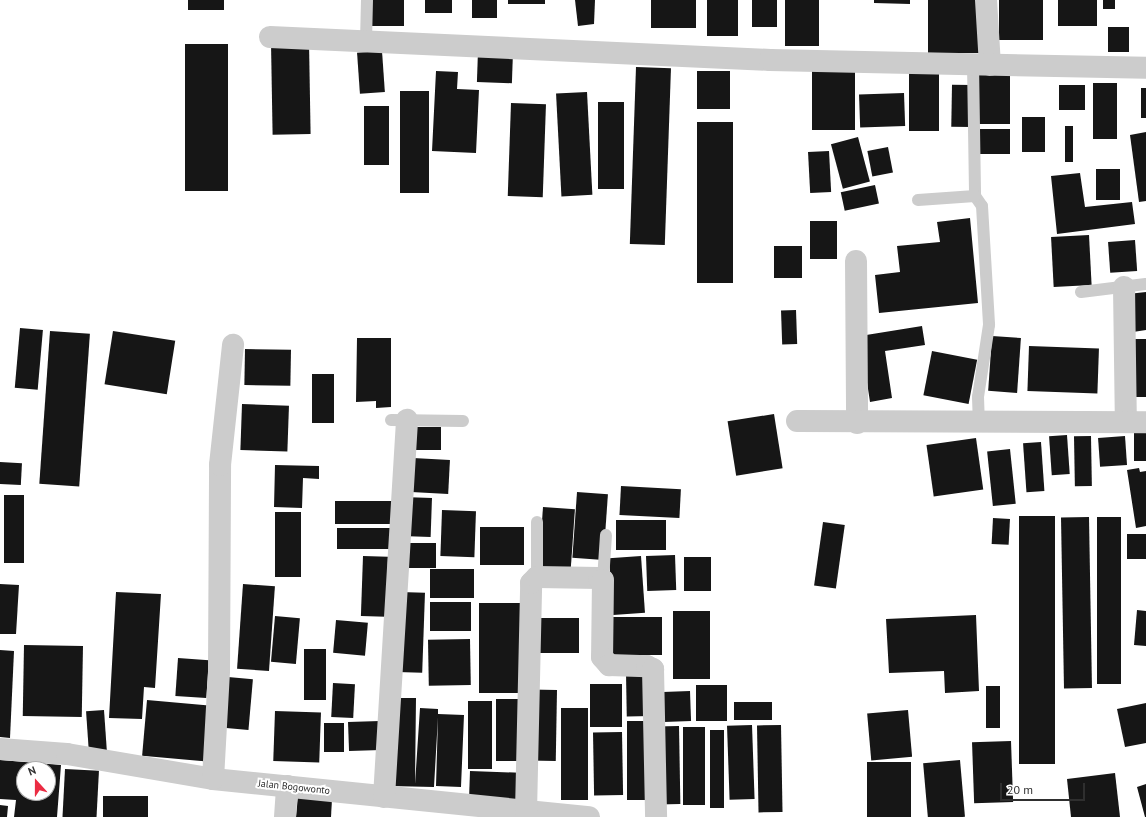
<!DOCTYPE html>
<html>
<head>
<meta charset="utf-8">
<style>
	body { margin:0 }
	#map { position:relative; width:1146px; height:817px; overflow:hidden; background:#fff; font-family:"PT Sans",sans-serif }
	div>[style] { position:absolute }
	.building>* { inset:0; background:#161616; transform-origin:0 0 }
	.service>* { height:12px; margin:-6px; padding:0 6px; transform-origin:6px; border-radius:6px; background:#ccc }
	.minor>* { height:22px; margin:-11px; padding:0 11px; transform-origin:11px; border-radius:11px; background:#ccc }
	span { translate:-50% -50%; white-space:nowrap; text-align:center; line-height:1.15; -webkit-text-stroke:4px #fff; paint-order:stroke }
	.street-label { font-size:10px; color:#2f2f2f }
	.north { position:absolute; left:16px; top:761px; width:40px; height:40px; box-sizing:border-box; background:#fff; border:1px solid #acacac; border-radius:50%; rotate:339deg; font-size:11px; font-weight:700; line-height:16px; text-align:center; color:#2f2f2f }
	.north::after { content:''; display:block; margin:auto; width:14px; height:18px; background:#eb2c43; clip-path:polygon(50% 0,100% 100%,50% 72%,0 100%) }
	.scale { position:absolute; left:1000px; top:783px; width:85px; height:18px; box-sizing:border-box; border:2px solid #2f2f2f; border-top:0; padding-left:5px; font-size:12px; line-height:14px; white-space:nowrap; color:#2f2f2f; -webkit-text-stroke:3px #fff; paint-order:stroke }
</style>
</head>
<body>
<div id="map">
	<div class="building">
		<div style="left:188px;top:0;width:36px;height:10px"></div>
		<div style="left:372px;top:0;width:32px;height:26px"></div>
		<div style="left:425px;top:0;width:27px;height:13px"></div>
		<div style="left:472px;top:0;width:25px;height:18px"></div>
		<div style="left:508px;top:0;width:37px;height:4px"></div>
		<div style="clip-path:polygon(575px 0,595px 0,594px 24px,578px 26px)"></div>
		<div style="left:651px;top:0;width:45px;height:28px"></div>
		<div style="left:707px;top:0;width:31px;height:36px"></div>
		<div style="left:752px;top:0;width:25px;height:27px"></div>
		<div style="left:785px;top:0;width:34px;height:46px"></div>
		<div style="clip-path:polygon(874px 0,910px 0,910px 4px,874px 3px)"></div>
		<div style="left:928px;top:0;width:52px;height:53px"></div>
		<div style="left:999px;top:0;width:44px;height:40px"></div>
		<div style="left:1058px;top:0;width:39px;height:26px"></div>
		<div style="left:1103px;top:0;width:12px;height:9px"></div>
		<div style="left:1108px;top:27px;width:21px;height:25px"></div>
		<div style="left:309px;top:42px;width:92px;height:38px;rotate:89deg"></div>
		<div style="left:185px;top:44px;width:43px;height:147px"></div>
		<div style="left:382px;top:51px;width:41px;height:25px;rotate:86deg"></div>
		<div style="left:478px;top:51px;width:35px;height:31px;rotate:2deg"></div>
		<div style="left:812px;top:65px;width:43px;height:65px"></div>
		<div style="left:636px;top:67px;width:35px;height:177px;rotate:2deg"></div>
		<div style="clip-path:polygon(436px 71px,458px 72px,457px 89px,479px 90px,476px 153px,432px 151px)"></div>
		<div style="left:697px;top:71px;width:33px;height:38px"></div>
		<div style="left:909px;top:71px;width:30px;height:60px"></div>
		<div style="left:977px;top:72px;width:33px;height:52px"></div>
		<div style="left:1093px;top:83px;width:24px;height:56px"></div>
		<div style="left:972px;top:85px;width:42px;height:20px;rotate:91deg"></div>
		<div style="left:1059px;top:85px;width:26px;height:25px"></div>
		<div style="left:1141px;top:88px;width:5px;height:30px"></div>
		<div style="left:400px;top:91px;width:29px;height:102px"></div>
		<div style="left:587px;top:92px;width:103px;height:31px;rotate:87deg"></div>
		<div style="left:904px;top:93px;width:33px;height:45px;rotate:88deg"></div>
		<div style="left:598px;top:102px;width:26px;height:87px"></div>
		<div style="left:511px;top:103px;width:35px;height:93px;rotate:2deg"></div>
		<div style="left:364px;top:106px;width:25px;height:59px"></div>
		<div style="left:1022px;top:117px;width:23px;height:35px"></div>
		<div style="left:697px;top:122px;width:36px;height:161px"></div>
		<div style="left:1065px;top:126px;width:8px;height:36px"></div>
		<div style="left:979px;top:129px;width:31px;height:25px"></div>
		<div style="clip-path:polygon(1146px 132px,1146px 201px,1139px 202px,1130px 135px)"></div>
		<div style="left:858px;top:137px;width:46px;height:28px;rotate:75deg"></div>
		<div style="left:888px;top:147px;width:26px;height:21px;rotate:79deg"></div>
		<div style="left:829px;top:151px;width:41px;height:21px;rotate:87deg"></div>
		<div style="left:1096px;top:169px;width:24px;height:31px"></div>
		<div style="clip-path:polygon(1080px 173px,1085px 207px,1132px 202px,1135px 224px,1057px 234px,1051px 176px)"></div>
		<div style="left:875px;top:185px;width:19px;height:35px;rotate:78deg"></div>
		<div style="clip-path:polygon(970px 218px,978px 303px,879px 313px,875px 275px,900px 272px,897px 246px,940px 242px,937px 222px)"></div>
		<div style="left:810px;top:221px;width:27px;height:38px"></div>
		<div style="left:1089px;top:235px;width:50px;height:38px;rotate:87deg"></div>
		<div style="left:1135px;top:240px;width:31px;height:27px;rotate:86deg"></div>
		<div style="left:774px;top:246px;width:28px;height:32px"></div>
		<div style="clip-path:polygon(1146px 292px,1146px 330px,1133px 332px,1128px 294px)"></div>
		<div style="left:796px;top:310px;width:34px;height:15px;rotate:88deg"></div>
		<div style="clip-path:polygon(922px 326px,925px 345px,885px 351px,892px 398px,870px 402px,860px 336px)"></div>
		<div style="left:20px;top:328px;width:23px;height:60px;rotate:5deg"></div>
		<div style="left:50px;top:331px;width:40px;height:153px;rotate:4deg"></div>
		<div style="left:113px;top:331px;width:63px;height:54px;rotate:9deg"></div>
		<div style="left:992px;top:336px;width:29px;height:55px;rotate:4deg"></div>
		<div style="clip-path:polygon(357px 338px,391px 338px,391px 407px,376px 408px,376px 401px,356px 402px)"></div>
		<div style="left:1130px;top:339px;width:16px;height:58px"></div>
		<div style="left:1029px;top:346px;width:70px;height:45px;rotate:2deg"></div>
		<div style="left:245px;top:349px;width:46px;height:36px;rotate:1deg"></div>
		<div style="left:932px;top:351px;width:46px;height:45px;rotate:11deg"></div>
		<div style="left:312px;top:374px;width:22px;height:49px"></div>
		<div style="left:242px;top:404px;width:47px;height:46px;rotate:2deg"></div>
		<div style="left:774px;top:414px;width:55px;height:47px;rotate:81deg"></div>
		<div style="left:413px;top:427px;width:28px;height:23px"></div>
		<div style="left:1134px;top:427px;width:12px;height:34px"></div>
		<div style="left:1067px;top:435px;width:39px;height:18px;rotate:86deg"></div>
		<div style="left:1091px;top:436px;width:50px;height:17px;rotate:89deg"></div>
		<div style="left:1125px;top:436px;width:29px;height:27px;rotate:86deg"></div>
		<div style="left:976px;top:438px;width:52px;height:50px;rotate:82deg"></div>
		<div style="left:1041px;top:442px;width:49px;height:18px;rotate:86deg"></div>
		<div style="left:1010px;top:449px;width:55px;height:23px;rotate:84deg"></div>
		<div style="left:413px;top:458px;width:37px;height:34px;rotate:3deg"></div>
		<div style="left:0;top:462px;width:22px;height:22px;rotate:3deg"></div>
		<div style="clip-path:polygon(275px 465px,319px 466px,319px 479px,303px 478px,302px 508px,274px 507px)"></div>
		<div style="clip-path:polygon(1139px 468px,1140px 472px,1146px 471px,1146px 526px,1136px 528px,1127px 470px)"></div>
		<div style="left:621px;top:486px;width:60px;height:29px;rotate:3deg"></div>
		<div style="left:577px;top:492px;width:31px;height:66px;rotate:4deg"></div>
		<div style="left:4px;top:495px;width:20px;height:68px"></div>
		<div style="left:403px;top:497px;width:29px;height:39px;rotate:2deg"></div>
		<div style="left:394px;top:501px;width:23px;height:59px;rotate:90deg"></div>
		<div style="left:543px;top:507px;width:32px;height:64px;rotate:4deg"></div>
		<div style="left:442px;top:510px;width:34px;height:46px;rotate:2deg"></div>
		<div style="left:275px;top:512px;width:26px;height:65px"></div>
		<div style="left:1019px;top:516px;width:36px;height:248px"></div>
		<div style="left:1089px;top:517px;width:171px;height:28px;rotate:89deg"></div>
		<div style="left:1097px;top:517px;width:24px;height:167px"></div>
		<div style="left:993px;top:518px;width:17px;height:26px;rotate:3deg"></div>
		<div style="left:616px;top:520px;width:50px;height:30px"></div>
		<div style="left:823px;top:522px;width:22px;height:64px;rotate:8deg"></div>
		<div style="left:480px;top:527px;width:44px;height:38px"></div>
		<div style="left:337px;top:528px;width:55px;height:21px"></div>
		<div style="left:1146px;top:534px;width:25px;height:19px;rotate:90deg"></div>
		<div style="left:401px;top:543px;width:35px;height:25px"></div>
		<div style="left:675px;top:555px;width:35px;height:29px;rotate:88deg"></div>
		<div style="left:363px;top:556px;width:25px;height:60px;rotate:2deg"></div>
		<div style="left:641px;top:556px;width:57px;height:32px;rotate:86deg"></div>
		<div style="left:684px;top:557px;width:27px;height:34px"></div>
		<div style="left:430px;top:569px;width:44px;height:29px"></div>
		<div style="clip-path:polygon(0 584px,19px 585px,16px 634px,0 634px)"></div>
		<div style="left:243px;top:584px;width:32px;height:85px;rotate:4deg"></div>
		<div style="clip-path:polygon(116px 592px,161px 594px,155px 688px,144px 687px,142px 719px,109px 718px)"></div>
		<div style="left:400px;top:592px;width:25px;height:80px;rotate:2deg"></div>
		<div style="left:430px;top:602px;width:41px;height:29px"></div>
		<div style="left:479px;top:603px;width:43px;height:90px"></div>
		<div style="clip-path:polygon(1137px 610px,1146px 611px,1146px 646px,1134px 645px)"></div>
		<div style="left:673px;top:611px;width:37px;height:68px"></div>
		<div style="clip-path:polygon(976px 615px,979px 691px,945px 693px,944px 671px,889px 673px,886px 619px)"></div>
		<div style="left:275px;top:616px;width:25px;height:46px;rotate:5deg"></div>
		<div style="left:613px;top:617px;width:49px;height:38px"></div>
		<div style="left:533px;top:618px;width:46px;height:35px"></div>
		<div style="left:336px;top:620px;width:32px;height:33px;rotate:5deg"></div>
		<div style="left:470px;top:639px;width:46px;height:42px;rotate:89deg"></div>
		<div style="left:24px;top:645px;width:59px;height:71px;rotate:1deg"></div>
		<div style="left:304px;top:649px;width:22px;height:51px"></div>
		<div style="clip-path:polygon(0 650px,14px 651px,10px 738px,0 737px)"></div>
		<div style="left:178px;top:658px;width:31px;height:38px;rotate:4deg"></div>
		<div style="left:650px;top:672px;width:44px;height:24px;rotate:89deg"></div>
		<div style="left:228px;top:677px;width:25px;height:51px;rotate:5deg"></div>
		<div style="left:333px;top:683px;width:22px;height:34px;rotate:3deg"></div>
		<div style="left:590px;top:684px;width:32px;height:43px"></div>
		<div style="left:727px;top:685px;width:36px;height:31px;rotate:90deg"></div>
		<div style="left:986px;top:686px;width:14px;height:42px"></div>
		<div style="left:557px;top:690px;width:71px;height:27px;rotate:91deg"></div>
		<div style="left:690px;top:691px;width:30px;height:34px;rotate:88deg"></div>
		<div style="clip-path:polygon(392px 698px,416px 698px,415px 784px,420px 708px,438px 709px,438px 714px,464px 715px,461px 787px,436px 786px,438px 717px,434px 787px,390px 786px)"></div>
		<div style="left:496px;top:699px;width:30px;height:62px"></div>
		<div style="left:147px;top:700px;width:62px;height:56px;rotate:5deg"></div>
		<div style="left:468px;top:701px;width:24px;height:68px"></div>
		<div style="left:772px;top:702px;width:18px;height:38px;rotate:90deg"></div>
		<div style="clip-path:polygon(1146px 703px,1146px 743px,1125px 747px,1117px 709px)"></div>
		<div style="left:561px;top:708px;width:27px;height:92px"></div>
		<div style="left:104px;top:710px;width:41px;height:18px;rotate:86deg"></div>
		<div style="left:908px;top:710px;width:47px;height:41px;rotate:85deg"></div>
		<div style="left:275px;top:711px;width:46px;height:50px;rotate:2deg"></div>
		<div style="left:380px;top:721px;width:29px;height:32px;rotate:88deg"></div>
		<div style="left:653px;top:721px;width:79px;height:26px;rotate:90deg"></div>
		<div style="left:324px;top:723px;width:20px;height:29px"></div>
		<div style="left:752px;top:725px;width:74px;height:25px;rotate:88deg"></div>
		<div style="left:781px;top:725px;width:87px;height:24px;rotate:89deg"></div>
		<div style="left:679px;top:726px;width:78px;height:23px;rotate:89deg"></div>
		<div style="left:683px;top:727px;width:22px;height:78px"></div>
		<div style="left:710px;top:730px;width:14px;height:78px"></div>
		<div style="left:622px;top:732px;width:63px;height:29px;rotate:89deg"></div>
		<div style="left:1011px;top:741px;width:61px;height:39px;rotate:88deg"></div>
		<div style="clip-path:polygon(evenodd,0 760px,61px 765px,57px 817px,14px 817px,16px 800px,0 799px,0 760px,24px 769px,48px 769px,48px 793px,24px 793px,24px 769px)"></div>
		<div style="left:960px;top:760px;width:57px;height:37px;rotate:85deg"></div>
		<div style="left:867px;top:762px;width:44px;height:55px"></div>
		<div style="left:65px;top:769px;width:34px;height:48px;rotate:3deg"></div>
		<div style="left:470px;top:771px;width:50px;height:29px;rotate:2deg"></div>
		<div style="clip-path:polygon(1115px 773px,1120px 817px,1071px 817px,1067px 779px)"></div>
		<div style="clip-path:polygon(1146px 784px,1146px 817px,1145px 817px,1137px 787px)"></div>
		<div style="left:103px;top:796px;width:45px;height:21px"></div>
		<div style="clip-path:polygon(298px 796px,332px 799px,331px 817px,296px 817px)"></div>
		<div style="clip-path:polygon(0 805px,8px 806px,7px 817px,0 817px)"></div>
	</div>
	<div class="service">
		<div style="left:366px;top:41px;width:41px;rotate:-88.6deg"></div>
		<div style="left:973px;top:64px;width:132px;rotate:89.1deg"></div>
		<div style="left:975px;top:196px;width:12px;rotate:55deg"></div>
		<div style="left:982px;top:206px;width:119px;rotate:86.6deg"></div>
		<div style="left:989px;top:325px;width:73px;rotate:98.7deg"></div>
		<div style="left:978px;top:397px;width:25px;rotate:88deg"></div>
		<div style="left:918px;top:200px;width:57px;rotate:-4deg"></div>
		<div style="left:1081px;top:292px;width:65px;rotate:-7deg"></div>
		<div style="left:391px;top:420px;width:72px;rotate:0.8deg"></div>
		<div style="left:537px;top:577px;width:55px;rotate:-90deg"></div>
		<div style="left:603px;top:580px;width:45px;rotate:-86.2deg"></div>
	</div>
	<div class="minor">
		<div style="left:986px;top:0;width:65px;rotate:86.5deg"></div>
		<div style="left:270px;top:37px;width:501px;rotate:2.63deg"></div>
		<div style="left:770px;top:60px;width:376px;rotate:1.2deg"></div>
		<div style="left:856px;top:261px;width:162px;rotate:89.6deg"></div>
		<div style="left:1124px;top:287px;width:135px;rotate:89.2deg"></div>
		<div style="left:797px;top:421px;width:349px;rotate:0.2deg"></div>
		<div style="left:0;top:749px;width:67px;rotate:4.3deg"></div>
		<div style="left:67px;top:754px;width:148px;rotate:9.7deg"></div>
		<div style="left:213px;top:779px;width:378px;rotate:5.8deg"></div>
		<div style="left:213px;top:779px;width:108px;rotate:-86.8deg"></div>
		<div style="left:219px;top:671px;width:206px;rotate:-89.7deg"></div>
		<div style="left:220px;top:465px;width:121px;rotate:-83.8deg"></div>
		<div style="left:384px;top:797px;width:378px;rotate:-86.5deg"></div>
		<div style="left:526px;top:812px;width:229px;rotate:-88.7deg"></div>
		<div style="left:531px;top:583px;width:8px;rotate:-45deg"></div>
		<div style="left:537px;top:577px;width:62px;rotate:0.9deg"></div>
		<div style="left:599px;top:578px;width:4px;rotate:27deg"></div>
		<div style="left:603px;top:580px;width:77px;rotate:90.7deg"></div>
		<div style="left:602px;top:657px;width:11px;rotate:49deg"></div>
		<div style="left:609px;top:665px;width:38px;rotate:2deg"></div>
		<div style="left:647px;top:666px;width:7px;rotate:27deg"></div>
		<div style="left:653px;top:669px;width:148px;rotate:88.8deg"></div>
		<div style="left:285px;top:817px;width:31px;rotate:-86deg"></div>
	</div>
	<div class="street-label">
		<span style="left:294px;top:787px;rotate:6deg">Jalan Bogowonto</span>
	</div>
	<div class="north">N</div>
	<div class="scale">20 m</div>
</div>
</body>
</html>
